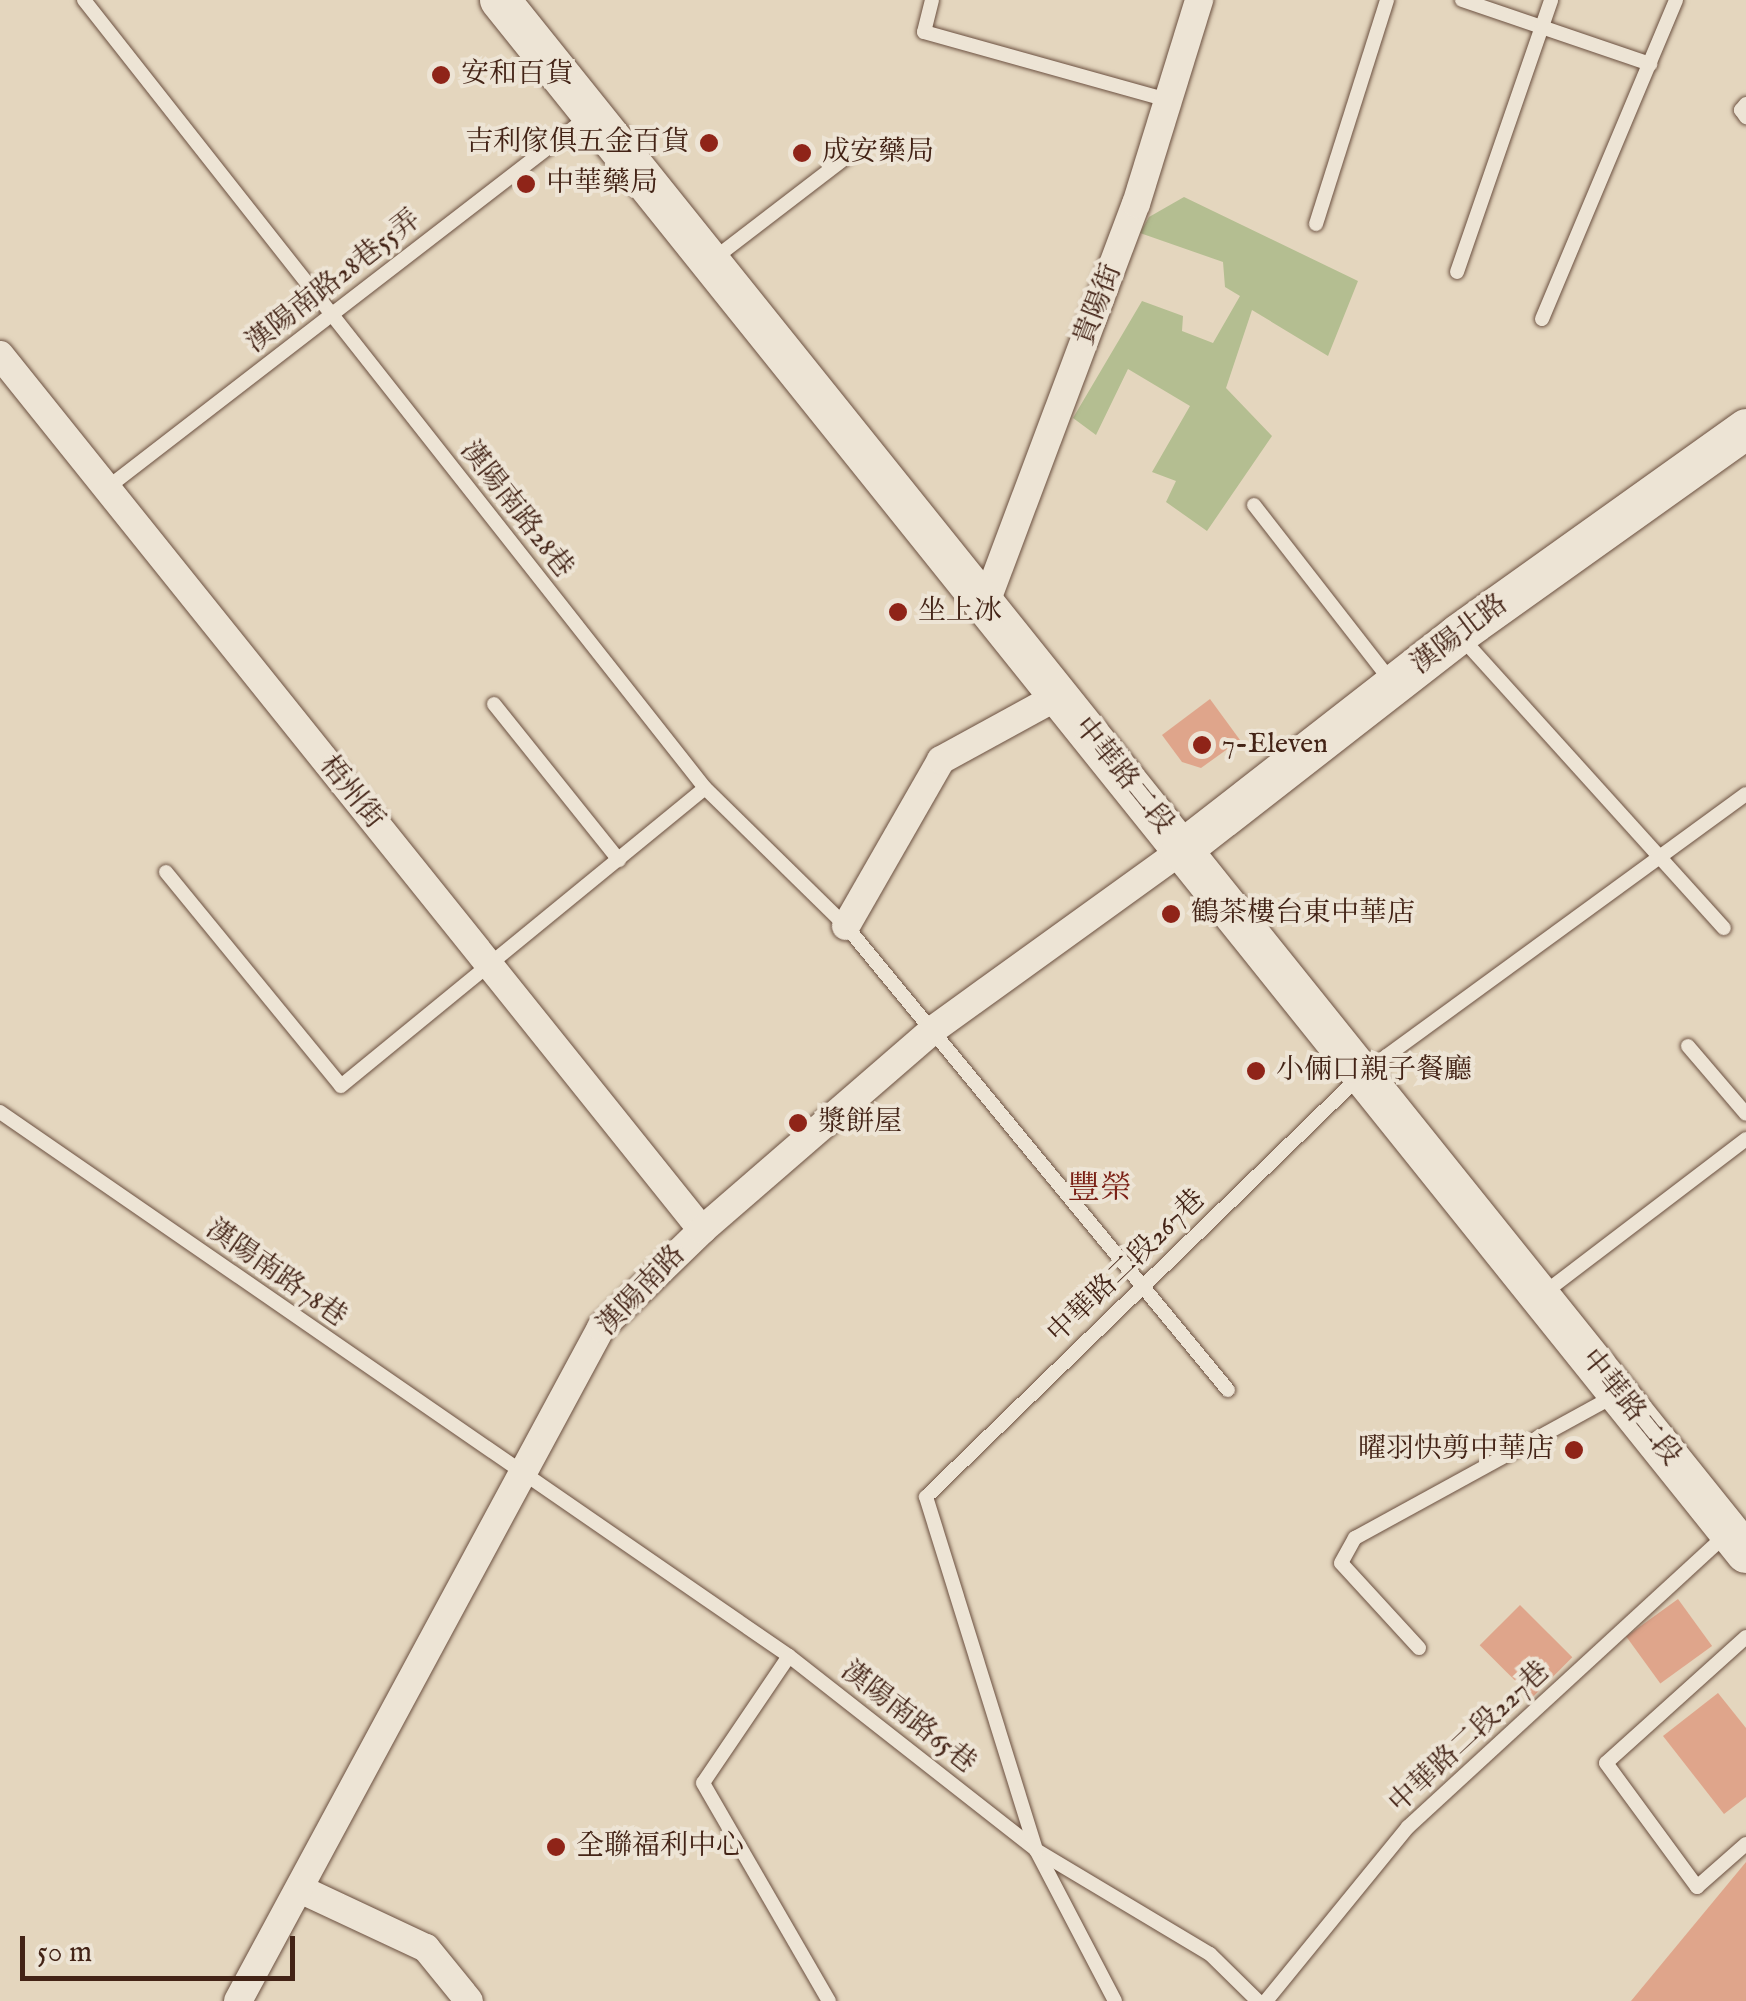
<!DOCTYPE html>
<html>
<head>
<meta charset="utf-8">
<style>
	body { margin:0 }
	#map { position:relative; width:1746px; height:2001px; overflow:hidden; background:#e4d6be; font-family:"IM FELL English","Noto Serif TC",serif }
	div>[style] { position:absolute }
	.green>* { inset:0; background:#b4be91 }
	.building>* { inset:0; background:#dfa58b; transform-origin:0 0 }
	.roads { filter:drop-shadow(0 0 2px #6b5040) drop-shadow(0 0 2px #6b5040) }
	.lane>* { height:14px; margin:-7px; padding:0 7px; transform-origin:7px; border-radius:7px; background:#ede4d5 }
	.street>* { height:28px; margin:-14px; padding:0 14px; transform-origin:14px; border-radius:14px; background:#ede4d5 }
	.secondary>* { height:40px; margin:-20px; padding:0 20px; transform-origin:20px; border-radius:20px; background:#ede4d5 }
	.dots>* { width:28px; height:28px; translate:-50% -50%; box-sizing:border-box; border:5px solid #ede4d5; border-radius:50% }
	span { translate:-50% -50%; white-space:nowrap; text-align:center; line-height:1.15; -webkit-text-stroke:8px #ede4d5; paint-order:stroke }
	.poi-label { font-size:28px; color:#432316 }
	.left { translate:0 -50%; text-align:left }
	.right { translate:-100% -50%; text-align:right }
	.street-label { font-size:28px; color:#432316 }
	.quarter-label { font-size:32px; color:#7a1f14 }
	.scale { position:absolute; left:20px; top:1936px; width:275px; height:45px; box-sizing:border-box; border:5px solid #432316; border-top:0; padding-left:12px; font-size:30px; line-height:35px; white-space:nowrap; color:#432316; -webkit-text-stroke:8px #ede4d5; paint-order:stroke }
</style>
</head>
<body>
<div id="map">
	<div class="green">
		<div style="clip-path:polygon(1184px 197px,1358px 281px,1328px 356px,1252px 310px,1226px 388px,1272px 436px,1207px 531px,1166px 502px,1176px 481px,1152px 472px,1190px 406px,1128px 369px,1096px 435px,1073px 418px,1142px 301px,1183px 316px,1182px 331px,1213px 343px,1240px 296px,1225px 287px,1223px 262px,1140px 233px,1149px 217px)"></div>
	</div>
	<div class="building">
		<div style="clip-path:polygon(1210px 699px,1240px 740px,1201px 768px,1182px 762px,1162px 735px)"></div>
		<div style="left:1678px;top:1599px;width:58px;height:64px;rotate:54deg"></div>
		<div style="left:1520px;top:1605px;width:74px;height:57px;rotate:45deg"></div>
		<div style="clip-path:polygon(1718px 1693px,1746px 1728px,1746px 1797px,1724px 1814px,1663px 1736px)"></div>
		<div style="clip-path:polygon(1746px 1862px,1746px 2001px,1631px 2001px)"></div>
	</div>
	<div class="roads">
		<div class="lane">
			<div style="left:84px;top:0;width:1003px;rotate:51.76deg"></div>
			<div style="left:705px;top:788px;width:197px;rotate:44.4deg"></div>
			<div style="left:846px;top:926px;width:601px;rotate:50.54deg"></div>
			<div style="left:932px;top:0;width:33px;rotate:104deg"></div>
			<div style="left:924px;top:32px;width:253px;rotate:15.6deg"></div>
			<div style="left:1462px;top:0;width:199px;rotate:18.8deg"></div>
			<div style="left:1746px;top:104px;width:8px;rotate:130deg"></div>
			<div style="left:1741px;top:110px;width:9px;rotate:54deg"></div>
			<div style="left:1316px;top:224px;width:235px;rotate:-72.4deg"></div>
			<div style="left:711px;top:261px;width:184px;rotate:-37.5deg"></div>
			<div style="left:1457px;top:272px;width:288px;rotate:-70.9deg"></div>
			<div style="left:1542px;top:319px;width:346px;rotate:-67.2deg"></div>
			<div style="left:107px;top:488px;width:609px;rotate:-37.66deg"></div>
			<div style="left:1254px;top:505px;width:222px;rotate:52.1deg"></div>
			<div style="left:1459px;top:635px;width:395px;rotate:47.9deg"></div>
			<div style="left:494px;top:704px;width:200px;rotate:51.3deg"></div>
			<div style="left:166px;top:872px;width:276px;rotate:50.7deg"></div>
			<div style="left:341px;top:1086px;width:470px;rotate:-39.3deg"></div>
			<div style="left:1688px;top:1046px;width:89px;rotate:49.5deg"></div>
			<div style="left:0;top:1112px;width:958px;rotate:34.59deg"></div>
			<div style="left:789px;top:1656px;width:314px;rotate:38.1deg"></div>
			<div style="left:1036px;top:1850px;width:203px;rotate:30.9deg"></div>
			<div style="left:1210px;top:1954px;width:67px;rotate:44.4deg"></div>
			<div style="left:1544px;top:1293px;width:254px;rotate:-37.3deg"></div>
			<div style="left:1746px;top:1637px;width:188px;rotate:138deg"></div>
			<div style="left:1606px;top:1763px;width:154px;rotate:53.7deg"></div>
			<div style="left:1697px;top:1887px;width:65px;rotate:-41.3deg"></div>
			<div style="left:1419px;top:1648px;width:115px;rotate:-132.5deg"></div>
			<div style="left:1341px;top:1563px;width:29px;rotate:-61deg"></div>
			<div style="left:1355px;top:1538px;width:295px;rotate:-28.7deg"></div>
			<div style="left:789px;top:1656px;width:153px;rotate:124.1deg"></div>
			<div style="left:703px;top:1783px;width:252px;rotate:60deg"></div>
			<div style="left:1115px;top:2001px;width:170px;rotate:-117.6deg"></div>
			<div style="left:1036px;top:1850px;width:370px;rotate:-107.3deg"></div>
			<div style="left:926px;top:1497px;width:607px;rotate:-44.13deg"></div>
			<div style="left:1362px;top:1074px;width:475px;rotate:-36.1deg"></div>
			<div style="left:1266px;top:2001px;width:225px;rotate:-50.8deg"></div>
			<div style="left:1408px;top:1827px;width:431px;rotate:-42.6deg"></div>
		</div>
		<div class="street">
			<div style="left:0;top:355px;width:1122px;rotate:51.26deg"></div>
			<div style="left:985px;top:605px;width:428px;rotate:-69.4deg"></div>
			<div style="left:1136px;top:204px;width:214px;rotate:-72.8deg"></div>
			<div style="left:846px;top:926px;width:191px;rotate:-60.2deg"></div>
			<div style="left:941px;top:760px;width:133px;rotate:-28.7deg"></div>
			<div style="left:302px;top:1890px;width:137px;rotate:25.1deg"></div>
			<div style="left:426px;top:1948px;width:68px;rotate:50.9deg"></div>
			<div style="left:238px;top:2001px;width:765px;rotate:-61.66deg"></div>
			<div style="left:601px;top:1328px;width:141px;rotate:-44.1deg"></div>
			<div style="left:702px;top:1230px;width:307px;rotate:-40.9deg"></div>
			<div style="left:934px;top:1029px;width:306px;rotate:-35.8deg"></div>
		</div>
		<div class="secondary">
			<div style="left:500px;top:0;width:1991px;rotate:51.26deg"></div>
			<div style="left:1182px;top:850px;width:351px;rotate:-37.9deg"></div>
			<div style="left:1459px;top:634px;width:353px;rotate:-35.5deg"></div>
		</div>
	</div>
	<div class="dots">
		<div style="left:441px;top:75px;background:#8f2418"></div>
		<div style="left:709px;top:143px;background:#8f2418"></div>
		<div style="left:802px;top:153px;background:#8f2418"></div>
		<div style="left:526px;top:184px;background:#8f2418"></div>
		<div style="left:898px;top:612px;background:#8f2418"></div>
		<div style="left:1202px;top:745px;background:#8f2418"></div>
		<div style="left:1171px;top:914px;background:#8f2418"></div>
		<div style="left:1256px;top:1071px;background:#8f2418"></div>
		<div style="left:798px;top:1123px;background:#8f2418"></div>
		<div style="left:1574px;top:1450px;background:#8f2418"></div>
		<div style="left:556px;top:1847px;background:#8f2418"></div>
	</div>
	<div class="poi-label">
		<span class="left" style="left:461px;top:75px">安和百貨</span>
		<span class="right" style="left:689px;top:143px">吉利傢俱五金百貨</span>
		<span class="left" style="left:822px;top:153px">成安藥局</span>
		<span class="left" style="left:546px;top:184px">中華藥局</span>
		<span class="left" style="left:918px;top:612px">坐上冰</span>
		<span class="left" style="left:1222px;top:745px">7-Eleven</span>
		<span class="left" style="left:1191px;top:914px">鶴茶樓台東中華店</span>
		<span class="left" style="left:1276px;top:1071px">小倆口親子餐廳</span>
		<span class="left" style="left:818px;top:1123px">漿餅屋</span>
		<span class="right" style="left:1554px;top:1450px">曜羽快剪中華店</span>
		<span class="left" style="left:576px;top:1847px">全聯福利中心</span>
	</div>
	<div class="street-label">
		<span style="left:334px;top:282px;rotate:-38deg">漢陽南路28巷55弄</span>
		<span style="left:1099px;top:305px;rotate:-69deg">貴陽街</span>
		<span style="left:516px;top:510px;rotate:52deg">漢陽南路28巷</span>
		<span style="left:1460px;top:635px;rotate:-37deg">漢陽北路</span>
		<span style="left:1123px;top:776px;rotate:51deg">中華路二段</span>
		<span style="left:351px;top:793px;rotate:51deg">梧州街</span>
		<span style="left:1127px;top:1267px;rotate:-44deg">中華路二段267巷</span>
		<span style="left:276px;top:1274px;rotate:35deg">漢陽南路78巷</span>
		<span style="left:642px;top:1291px;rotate:-46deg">漢陽南路</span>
		<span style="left:1630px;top:1408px;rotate:51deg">中華路二段</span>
		<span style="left:908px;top:1718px;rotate:38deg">漢陽南路65巷</span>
		<span style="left:1470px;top:1738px;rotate:-43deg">中華路二段227巷</span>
	</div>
	<div class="quarter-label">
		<span style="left:1100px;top:1190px">豐榮</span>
	</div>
	<div class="scale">50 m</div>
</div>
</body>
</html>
